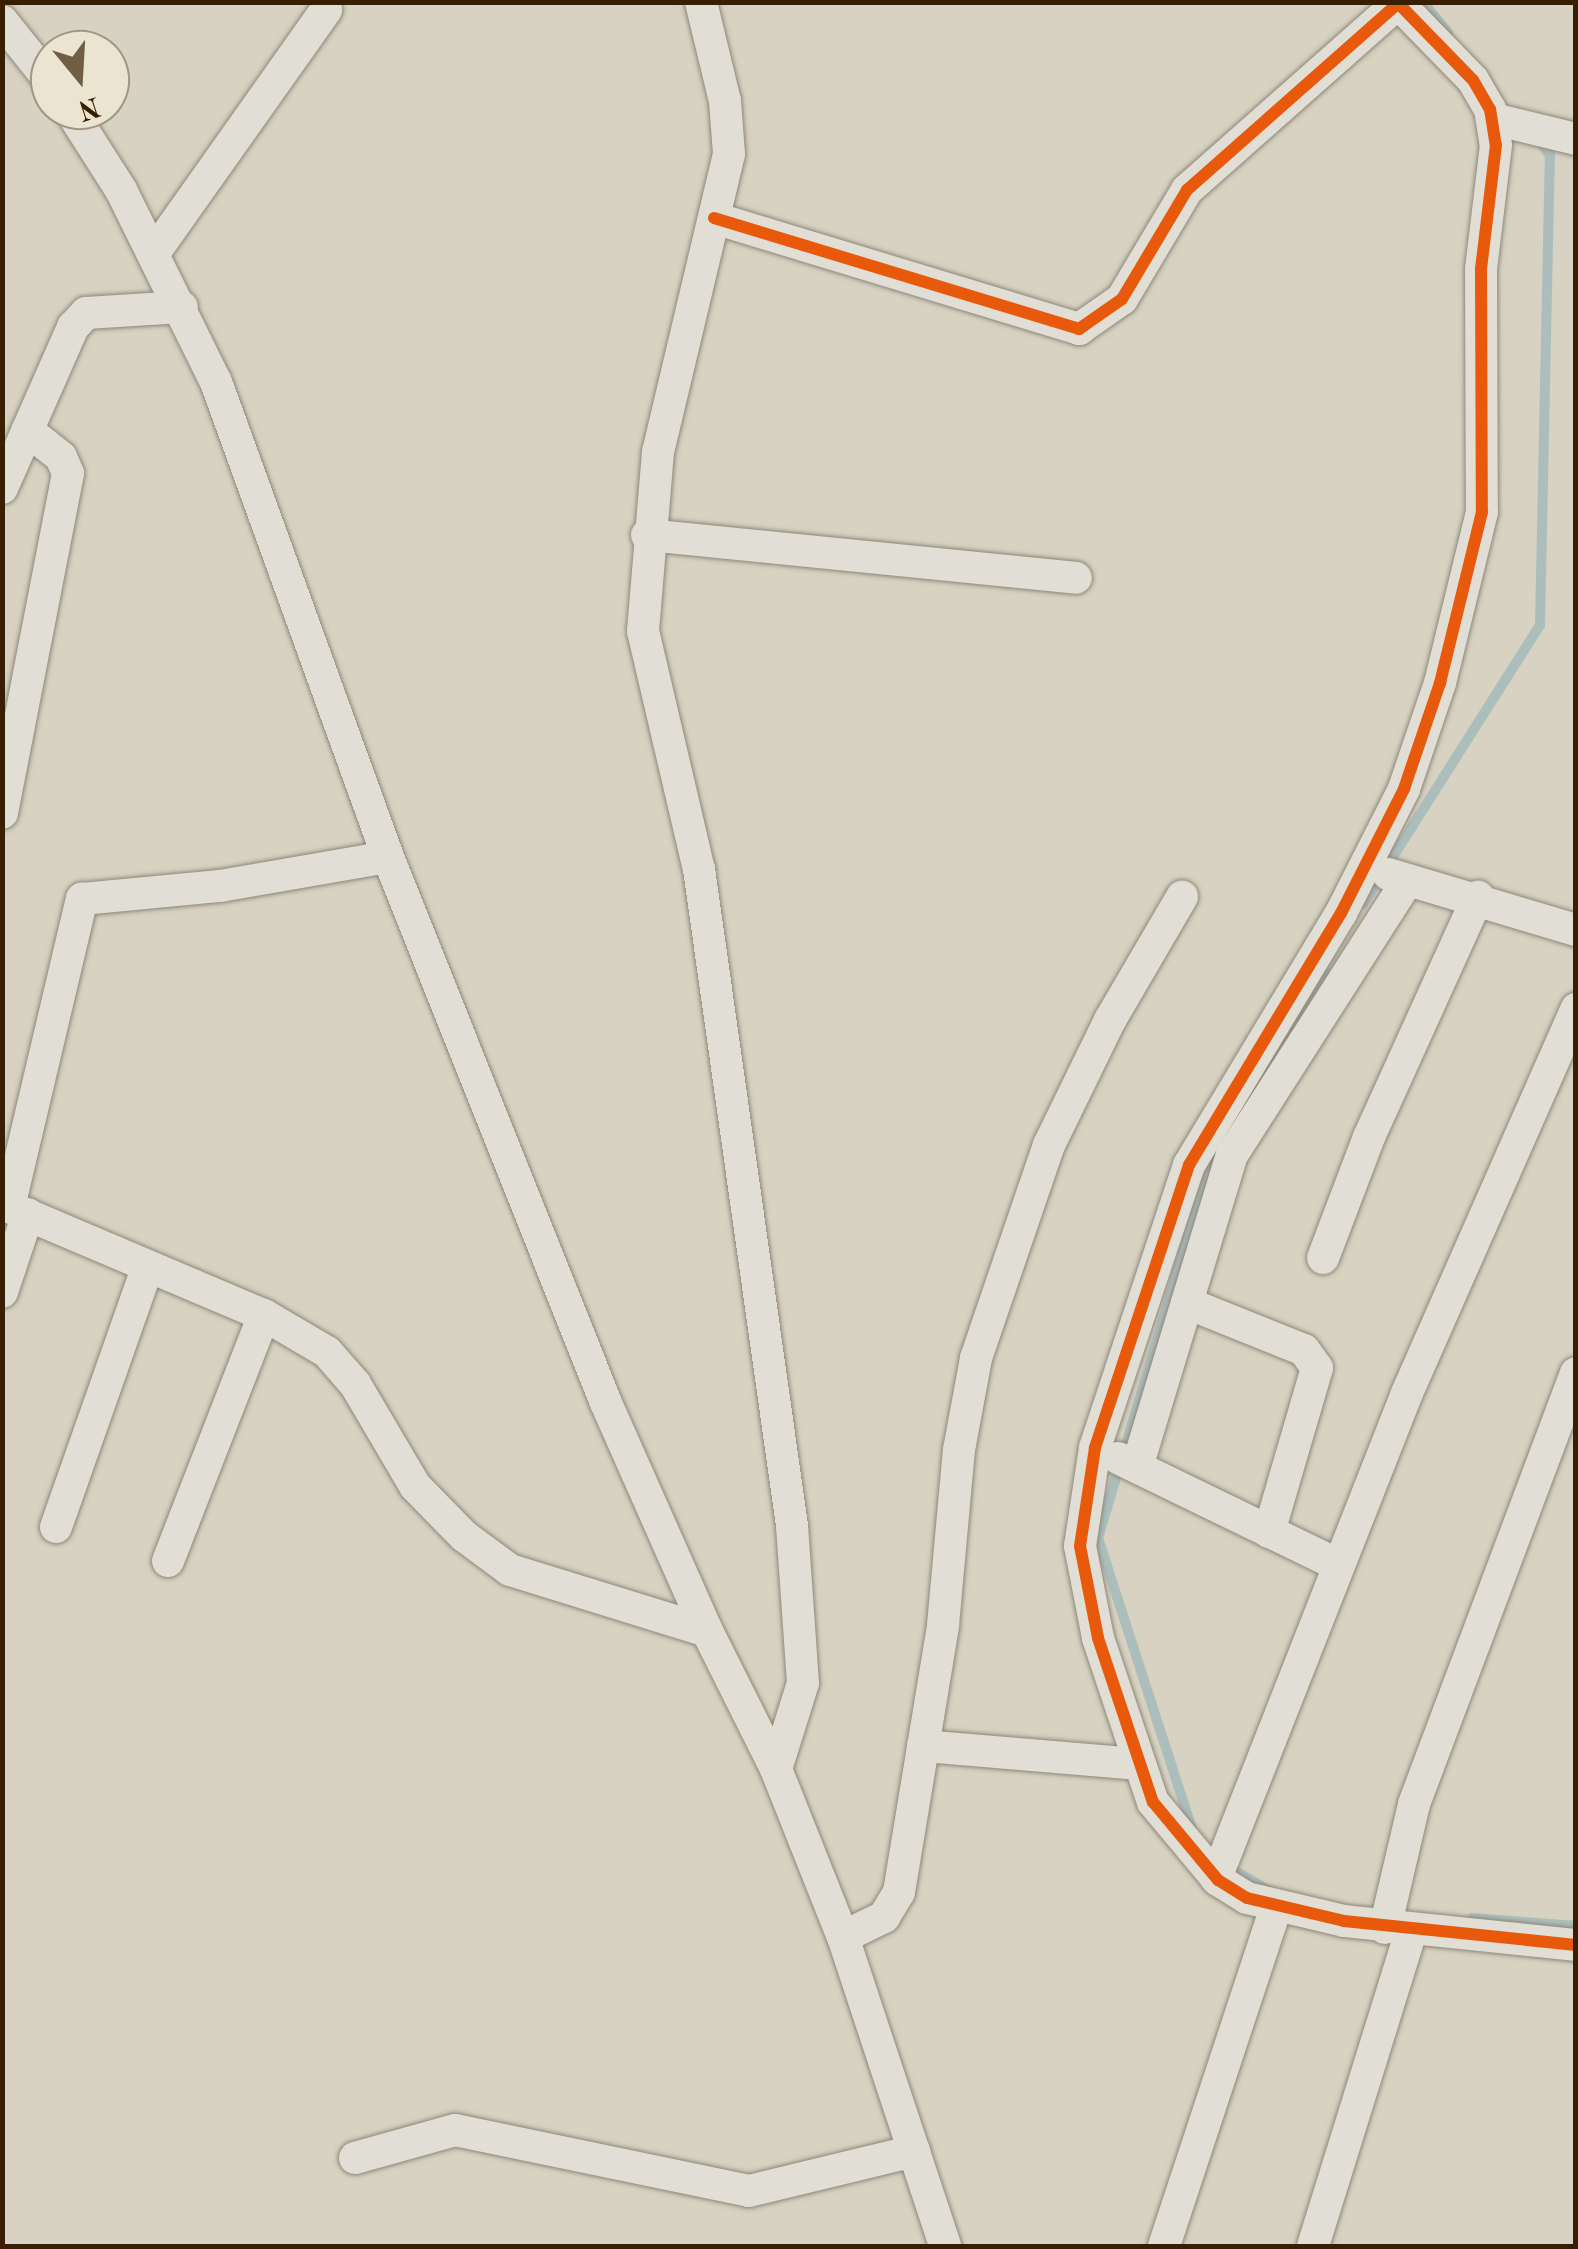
<!DOCTYPE html>
<html>
<head>
<meta charset="utf-8">
<style>
	body { margin:0 }
	#map { position:relative; width:1578px; height:2249px; overflow:hidden; background:#d7d2c1; font-family:"Old Standard TT",serif }
	div>[style] { position:absolute }
	.stream>* { height:10px; margin:-5px; padding:0 5px; transform-origin:5px; border-radius:5px; background:#acbebc }
	.roads { filter:drop-shadow(0 0 2px #8e877a) drop-shadow(0 0 2px #8e877a) }
	.minor>* { height:32px; margin:-16px; padding:0 16px; transform-origin:16px; border-radius:16px; background:#e1ded5 }
	.cycleway>* { height:12px; margin:-6px; padding:0 6px; transform-origin:6px; border-radius:6px; background:#e8590c }
	span { translate:-50% -50%; white-space:nowrap; text-align:center; line-height:1.15; -webkit-text-stroke:8px #ebe4d1; paint-order:stroke }
	.frame { position:absolute; inset:0; border:5px solid #381e02; pointer-events:none }
	.north { position:absolute; left:30px; top:30px; width:100px; height:100px; box-sizing:border-box; background:#ebe4d1; border:2px solid #a3957e; border-radius:50%; rotate:162deg; font-size:28px; font-weight:700; line-height:40px; text-align:center; color:#381e02 }
	.north::after { content:''; display:block; margin:auto; width:35px; height:45px; background:#705d45; clip-path:polygon(50% 0,100% 100%,50% 72%,0 100%) }
</style>
</head>
<body>
<div id="map">
	<div class="stream">
		<div style="left:1423px;top:2px;width:40px;rotate:51deg"></div>
		<div style="left:1363px;top:904px;width:330px;rotate:-57.6deg"></div>
		<div style="left:1540px;top:625px;width:470px;rotate:-88.8deg"></div>
		<div style="left:1550px;top:155px;width:22px;rotate:-129deg"></div>
		<div style="left:1271px;top:1065px;width:108px;rotate:-60.1deg"></div>
		<div style="left:1193px;top:1832px;width:309px;rotate:-107.9deg"></div>
		<div style="left:1098px;top:1538px;width:371px;rotate:-73.4deg"></div>
		<div style="left:1204px;top:1182px;width:23px;rotate:-61deg"></div>
		<div style="left:1227px;top:1866px;width:48px;rotate:30.3deg"></div>
		<div style="left:1472px;top:1918px;width:104px;rotate:4.4deg"></div>
	</div>
	<div class="roads">
		<div class="minor">
			<div style="left:701px;top:2px;width:102px;rotate:76.4deg"></div>
			<div style="left:725px;top:101px;width:53px;rotate:85.7deg"></div>
			<div style="left:729px;top:154px;width:306px;rotate:103.4deg"></div>
			<div style="left:658px;top:452px;width:180px;rotate:94.8deg"></div>
			<div style="left:643px;top:631px;width:244px;rotate:76.8deg"></div>
			<div style="left:699px;top:869px;width:664px;rotate:81.94deg"></div>
			<div style="left:792px;top:1526px;width:157px;rotate:86deg"></div>
			<div style="left:803px;top:1683px;width:90px;rotate:107.4deg"></div>
			<div style="left:2px;top:21px;width:77px;rotate:51.3deg"></div>
			<div style="left:70px;top:110px;width:95px;rotate:57.5deg"></div>
			<div style="left:121px;top:190px;width:214px;rotate:63.7deg"></div>
			<div style="left:216px;top:382px;width:505px;rotate:70.09deg"></div>
			<div style="left:388px;top:857px;width:588px;rotate:68.23deg"></div>
			<div style="left:606px;top:1403px;width:249px;rotate:66.1deg"></div>
			<div style="left:707px;top:1631px;width:154px;rotate:63.4deg"></div>
			<div style="left:776px;top:1769px;width:181px;rotate:68.3deg"></div>
			<div style="left:843px;top:1937px;width:325px;rotate:71.7deg"></div>
			<div style="left:1494px;top:119px;width:84px;rotate:13.7deg"></div>
			<div style="left:714px;top:218px;width:382px;rotate:16.9deg"></div>
			<div style="left:1079px;top:329px;width:52px;rotate:-34.9deg"></div>
			<div style="left:1122px;top:299px;width:127px;rotate:-59.2deg"></div>
			<div style="left:1187px;top:190px;width:282px;rotate:-41.5deg"></div>
			<div style="left:1398px;top:3px;width:107px;rotate:45.8deg"></div>
			<div style="left:1473px;top:80px;width:34px;rotate:60deg"></div>
			<div style="left:1490px;top:109px;width:36px;rotate:81deg"></div>
			<div style="left:1496px;top:145px;width:125px;rotate:96.9deg"></div>
			<div style="left:1481px;top:269px;width:243px;rotate:89.8deg"></div>
			<div style="left:1482px;top:512px;width:176px;rotate:103.8deg"></div>
			<div style="left:1440px;top:683px;width:112px;rotate:108.8deg"></div>
			<div style="left:1404px;top:789px;width:139px;rotate:116.9deg"></div>
			<div style="left:1341px;top:913px;width:294px;rotate:121.1deg"></div>
			<div style="left:1189px;top:1165px;width:298px;rotate:108.4deg"></div>
			<div style="left:1095px;top:1448px;width:99px;rotate:98.7deg"></div>
			<div style="left:1080px;top:1546px;width:94px;rotate:78.9deg"></div>
			<div style="left:1098px;top:1638px;width:173px;rotate:71.5deg"></div>
			<div style="left:1153px;top:1802px;width:102px;rotate:50.2deg"></div>
			<div style="left:1218px;top:1880px;width:34px;rotate:32deg"></div>
			<div style="left:1247px;top:1898px;width:100px;rotate:13.3deg"></div>
			<div style="left:1344px;top:1921px;width:233px;rotate:5.9deg"></div>
			<div style="left:154px;top:253px;width:298px;rotate:-54.7deg"></div>
			<div style="left:2px;top:488px;width:176px;rotate:-66.2deg"></div>
			<div style="left:73px;top:327px;width:19px;rotate:-47deg"></div>
			<div style="left:86px;top:313px;width:96px;rotate:-3.6deg"></div>
			<div style="left:647px;top:535px;width:431px;rotate:5.7deg"></div>
			<div style="left:2px;top:813px;width:346px;rotate:-79deg"></div>
			<div style="left:68px;top:473px;width:17px;rotate:-114deg"></div>
			<div style="left:61px;top:457px;width:43px;rotate:-141.5deg"></div>
			<div style="left:1388px;top:874px;width:196px;rotate:16.6deg"></div>
			<div style="left:2px;top:1204px;width:285px;rotate:23deg"></div>
			<div style="left:264px;top:1315px;width:73px;rotate:30.4deg"></div>
			<div style="left:327px;top:1352px;width:43px;rotate:48.8deg"></div>
			<div style="left:355px;top:1384px;width:118px;rotate:59.5deg"></div>
			<div style="left:415px;top:1486px;width:70px;rotate:45.6deg"></div>
			<div style="left:464px;top:1536px;width:57px;rotate:36.5deg"></div>
			<div style="left:510px;top:1570px;width:206px;rotate:17.2deg"></div>
			<div style="left:9px;top:1207px;width:317px;rotate:-76.7deg"></div>
			<div style="left:82px;top:899px;width:139px;rotate:-5.4deg"></div>
			<div style="left:220px;top:886px;width:170px;rotate:-9.8deg"></div>
			<div style="left:1323px;top:1258px;width:129px;rotate:-69.2deg"></div>
			<div style="left:1369px;top:1137px;width:264px;rotate:-65.6deg"></div>
			<div style="left:2px;top:1292px;width:82px;rotate:-71.6deg"></div>
			<div style="left:1187px;top:1303px;width:126px;rotate:21.9deg"></div>
			<div style="left:1304px;top:1350px;width:22px;rotate:54deg"></div>
			<div style="left:1317px;top:1368px;width:171px;rotate:106.3deg"></div>
			<div style="left:1118px;top:1458px;width:245px;rotate:25.9deg"></div>
			<div style="left:1137px;top:1467px;width:326px;rotate:-73.1deg"></div>
			<div style="left:1232px;top:1155px;width:326px;rotate:-57.4deg"></div>
			<div style="left:56px;top:1527px;width:274px;rotate:-70.6deg"></div>
			<div style="left:168px;top:1561px;width:264px;rotate:-68.7deg"></div>
			<div style="left:923px;top:1746px;width:216px;rotate:4.8deg"></div>
			<div style="left:1216px;top:1878px;width:521px;rotate:-68.5deg"></div>
			<div style="left:1407px;top:1393px;width:420px;rotate:-66.2deg"></div>
			<div style="left:1385px;top:1928px;width:127px;rotate:-76.8deg"></div>
			<div style="left:1414px;top:1804px;width:460px;rotate:-69.4deg"></div>
			<div style="left:843px;top:1937px;width:46px;rotate:-26deg"></div>
			<div style="left:884px;top:1917px;width:29px;rotate:-59deg"></div>
			<div style="left:899px;top:1892px;width:271px;rotate:-80.6deg"></div>
			<div style="left:943px;top:1625px;width:176px;rotate:-84.8deg"></div>
			<div style="left:959px;top:1450px;width:94px;rotate:-79.5deg"></div>
			<div style="left:976px;top:1358px;width:225px;rotate:-71.1deg"></div>
			<div style="left:1049px;top:1145px;width:139px;rotate:-64deg"></div>
			<div style="left:1110px;top:1020px;width:143px;rotate:-59.7deg"></div>
			<div style="left:355px;top:2158px;width:104px;rotate:-15.6deg"></div>
			<div style="left:455px;top:2130px;width:300px;rotate:11.7deg"></div>
			<div style="left:749px;top:2191px;width:170px;rotate:-13.6deg"></div>
			<div style="left:1164px;top:2246px;width:357px;rotate:-71.7deg"></div>
			<div style="left:1313px;top:2246px;width:330px;rotate:-72.7deg"></div>
		</div>
	</div>
	<div class="cycleway">
		<div style="left:714px;top:218px;width:382px;rotate:16.9deg"></div>
		<div style="left:1079px;top:329px;width:52px;rotate:-34.9deg"></div>
		<div style="left:1122px;top:299px;width:127px;rotate:-59.2deg"></div>
		<div style="left:1187px;top:190px;width:282px;rotate:-41.5deg"></div>
		<div style="left:1398px;top:3px;width:107px;rotate:45.8deg"></div>
		<div style="left:1473px;top:80px;width:34px;rotate:60deg"></div>
		<div style="left:1490px;top:109px;width:36px;rotate:81deg"></div>
		<div style="left:1496px;top:145px;width:125px;rotate:96.9deg"></div>
		<div style="left:1481px;top:269px;width:243px;rotate:89.8deg"></div>
		<div style="left:1482px;top:512px;width:176px;rotate:103.8deg"></div>
		<div style="left:1440px;top:683px;width:112px;rotate:108.8deg"></div>
		<div style="left:1404px;top:789px;width:139px;rotate:116.9deg"></div>
		<div style="left:1341px;top:913px;width:294px;rotate:121.1deg"></div>
		<div style="left:1189px;top:1165px;width:298px;rotate:108.4deg"></div>
		<div style="left:1095px;top:1448px;width:99px;rotate:98.7deg"></div>
		<div style="left:1080px;top:1546px;width:94px;rotate:78.9deg"></div>
		<div style="left:1098px;top:1638px;width:173px;rotate:71.5deg"></div>
		<div style="left:1153px;top:1802px;width:102px;rotate:50.2deg"></div>
		<div style="left:1218px;top:1880px;width:34px;rotate:32deg"></div>
		<div style="left:1247px;top:1898px;width:100px;rotate:13.3deg"></div>
		<div style="left:1344px;top:1921px;width:233px;rotate:5.9deg"></div>
	</div>
	<div class="frame"></div>
	<div class="north">N</div>
</div>
</body>
</html>
